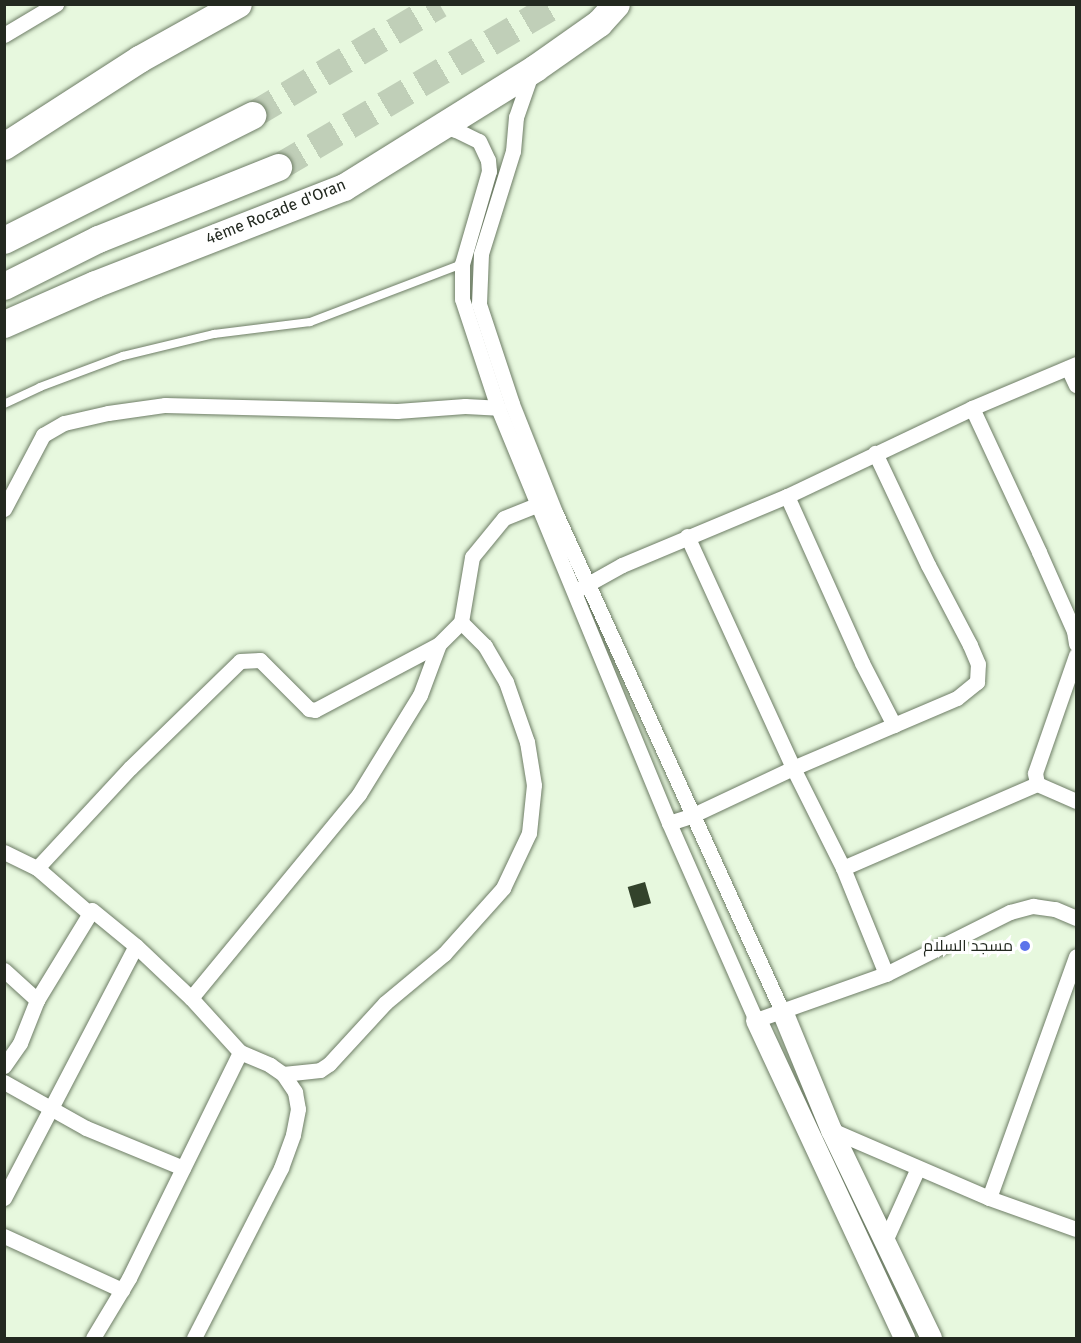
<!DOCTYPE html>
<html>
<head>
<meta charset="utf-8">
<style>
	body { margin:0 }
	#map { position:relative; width:1081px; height:1343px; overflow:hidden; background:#e7f8de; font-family:"Fira Sans",Cairo,sans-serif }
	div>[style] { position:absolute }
	.building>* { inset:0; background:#33432b; transform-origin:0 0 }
	.motorway-tunnel>* { height:27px; margin-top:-13.5px; transform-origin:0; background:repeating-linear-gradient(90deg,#c0cfb8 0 27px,transparent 0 41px) }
	.roads { filter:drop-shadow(0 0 2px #6e7d66) drop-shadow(0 0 2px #6e7d66) }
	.service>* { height:8px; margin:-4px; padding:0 4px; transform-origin:4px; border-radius:4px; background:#fff }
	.minor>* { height:15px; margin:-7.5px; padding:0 7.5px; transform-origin:7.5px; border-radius:7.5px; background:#fff }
	.secondary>* { height:21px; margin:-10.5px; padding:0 10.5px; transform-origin:10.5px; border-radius:10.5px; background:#fff }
	.motorway>* { height:27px; margin:-13.5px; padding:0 13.5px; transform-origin:13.5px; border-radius:13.5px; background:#fff }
	.dots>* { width:16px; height:16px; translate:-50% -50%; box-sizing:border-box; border:3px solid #fff; border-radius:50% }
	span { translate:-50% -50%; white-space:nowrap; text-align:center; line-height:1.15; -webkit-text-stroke:6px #fff; paint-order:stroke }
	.street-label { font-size:16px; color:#232920 }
	.poi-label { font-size:16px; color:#232920 }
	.right { translate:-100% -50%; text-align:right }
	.frame { position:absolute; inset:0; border:6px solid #232920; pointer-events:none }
</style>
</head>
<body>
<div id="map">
	<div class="building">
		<div style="left:645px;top:882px;width:22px;height:18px;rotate:74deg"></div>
	</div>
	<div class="motorway-tunnel">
		<div style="left:252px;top:115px;width:218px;rotate:-30.6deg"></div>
		<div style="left:278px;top:167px;width:322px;rotate:-30.4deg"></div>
	</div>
	<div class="roads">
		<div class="service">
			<div style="left:4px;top:404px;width:40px;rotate:-25deg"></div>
			<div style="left:40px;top:387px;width:89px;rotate:-20.5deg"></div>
			<div style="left:123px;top:356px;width:94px;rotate:-13.6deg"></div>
			<div style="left:214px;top:334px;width:97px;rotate:-7.1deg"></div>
			<div style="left:310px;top:322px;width:163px;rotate:-20.9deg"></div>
		</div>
		<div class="minor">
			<div style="left:4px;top:35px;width:61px;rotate:-30.8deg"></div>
			<div style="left:531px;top:74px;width:46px;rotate:109.2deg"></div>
			<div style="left:516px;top:117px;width:34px;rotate:95deg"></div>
			<div style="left:513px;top:151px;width:108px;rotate:107.3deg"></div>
			<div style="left:481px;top:254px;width:50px;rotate:92.3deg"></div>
			<div style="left:479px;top:304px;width:105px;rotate:71.7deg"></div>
			<div style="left:512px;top:404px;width:116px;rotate:68.3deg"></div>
			<div style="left:555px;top:512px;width:548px;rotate:65.54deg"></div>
			<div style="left:443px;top:127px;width:13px;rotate:13deg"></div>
			<div style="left:456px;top:130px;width:25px;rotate:26deg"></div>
			<div style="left:479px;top:141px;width:21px;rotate:65deg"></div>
			<div style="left:488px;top:160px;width:11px;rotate:85deg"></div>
			<div style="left:489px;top:171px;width:97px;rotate:106.2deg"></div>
			<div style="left:462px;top:264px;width:35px;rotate:90deg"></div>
			<div style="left:462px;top:299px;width:115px;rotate:71.7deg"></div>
			<div style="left:498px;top:408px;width:449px;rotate:67.6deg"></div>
			<div style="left:669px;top:823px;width:215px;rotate:66.2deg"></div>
			<div style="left:756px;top:1020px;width:138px;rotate:-19.5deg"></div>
			<div style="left:886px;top:974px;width:139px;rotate:-26.6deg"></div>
			<div style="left:1010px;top:912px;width:24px;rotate:-15deg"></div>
			<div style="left:1033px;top:906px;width:22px;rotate:8deg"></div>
			<div style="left:1055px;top:909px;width:23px;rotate:23deg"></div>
			<div style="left:1068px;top:368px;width:19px;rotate:65deg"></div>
			<div style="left:972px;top:408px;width:159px;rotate:65deg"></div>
			<div style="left:1039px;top:552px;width:86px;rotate:66.1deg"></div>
			<div style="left:1074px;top:631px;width:13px;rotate:81deg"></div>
			<div style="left:787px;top:496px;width:183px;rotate:65.8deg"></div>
			<div style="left:862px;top:663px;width:70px;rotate:62.7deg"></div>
			<div style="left:4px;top:509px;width:84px;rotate:-62.2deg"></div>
			<div style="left:43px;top:435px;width:24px;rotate:-30deg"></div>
			<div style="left:64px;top:423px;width:45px;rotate:-12.8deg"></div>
			<div style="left:108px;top:413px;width:58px;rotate:-8deg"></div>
			<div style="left:165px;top:405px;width:232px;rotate:1.5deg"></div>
			<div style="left:397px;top:411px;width:68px;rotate:-4.2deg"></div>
			<div style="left:465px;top:406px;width:33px;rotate:3deg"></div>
			<div style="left:687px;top:536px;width:255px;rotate:65.4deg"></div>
			<div style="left:793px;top:768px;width:112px;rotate:63.4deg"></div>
			<div style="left:843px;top:868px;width:114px;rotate:67.9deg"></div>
			<div style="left:579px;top:589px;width:49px;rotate:-29.2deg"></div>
			<div style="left:622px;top:565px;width:179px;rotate:-22.7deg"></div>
			<div style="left:787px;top:496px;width:205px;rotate:-25.4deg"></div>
			<div style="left:972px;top:408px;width:113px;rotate:-22.9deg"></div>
			<div style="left:1037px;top:784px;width:43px;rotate:23.6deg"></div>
			<div style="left:669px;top:823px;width:25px;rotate:-18deg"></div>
			<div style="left:693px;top:815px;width:110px;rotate:-25.2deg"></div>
			<div style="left:793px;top:768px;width:178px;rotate:-23.1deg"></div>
			<div style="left:957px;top:698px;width:26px;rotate:-39deg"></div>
			<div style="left:977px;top:682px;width:18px;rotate:-87deg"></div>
			<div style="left:978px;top:664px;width:21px;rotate:-113deg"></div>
			<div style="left:970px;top:645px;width:90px;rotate:-117.7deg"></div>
			<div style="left:928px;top:565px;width:124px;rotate:-115.3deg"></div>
			<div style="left:4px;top:852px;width:37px;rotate:26deg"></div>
			<div style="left:37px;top:868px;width:69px;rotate:40.9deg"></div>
			<div style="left:37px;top:868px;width:137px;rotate:-47.1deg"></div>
			<div style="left:130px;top:768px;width:153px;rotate:-44.2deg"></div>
			<div style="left:240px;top:661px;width:20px;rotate:-3deg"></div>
			<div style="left:260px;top:660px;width:69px;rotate:45deg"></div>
			<div style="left:309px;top:709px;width:6px;rotate:9deg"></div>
			<div style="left:315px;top:710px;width:140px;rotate:-28deg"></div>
			<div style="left:439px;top:644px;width:31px;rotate:-45deg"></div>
			<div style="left:461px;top:622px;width:66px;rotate:-80.4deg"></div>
			<div style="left:472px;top:557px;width:50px;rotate:-50.6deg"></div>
			<div style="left:504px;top:518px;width:43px;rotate:-21.8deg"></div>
			<div style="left:843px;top:868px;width:211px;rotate:-23.4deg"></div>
			<div style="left:1037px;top:784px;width:11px;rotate:-100deg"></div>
			<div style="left:1035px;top:773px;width:125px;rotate:-70.8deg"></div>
			<div style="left:4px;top:970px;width:45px;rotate:42.3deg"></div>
			<div style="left:191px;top:998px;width:264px;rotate:-50.5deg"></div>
			<div style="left:359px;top:794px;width:116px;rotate:-58.4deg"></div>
			<div style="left:420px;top:695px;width:54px;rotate:-69.6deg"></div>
			<div style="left:4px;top:1066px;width:28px;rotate:-55deg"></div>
			<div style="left:20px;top:1043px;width:46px;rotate:-68.4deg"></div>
			<div style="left:37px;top:1000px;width:105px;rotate:-58.6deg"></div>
			<div style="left:92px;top:910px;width:57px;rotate:39.3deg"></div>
			<div style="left:136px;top:946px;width:76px;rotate:43.4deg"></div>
			<div style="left:191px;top:998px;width:73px;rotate:47.8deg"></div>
			<div style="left:240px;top:1052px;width:33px;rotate:23deg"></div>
			<div style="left:270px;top:1065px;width:16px;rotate:35deg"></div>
			<div style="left:283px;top:1074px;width:22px;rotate:56deg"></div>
			<div style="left:295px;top:1092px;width:17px;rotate:80deg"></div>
			<div style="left:298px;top:1109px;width:26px;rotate:101deg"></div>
			<div style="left:293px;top:1135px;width:35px;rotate:110deg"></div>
			<div style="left:281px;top:1168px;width:191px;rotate:117.1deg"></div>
			<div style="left:283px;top:1074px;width:37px;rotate:-6deg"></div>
			<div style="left:320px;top:1070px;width:11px;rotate:-34deg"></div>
			<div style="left:329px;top:1064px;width:83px;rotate:-47.4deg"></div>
			<div style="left:385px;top:1003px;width:77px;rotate:-39.7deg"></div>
			<div style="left:444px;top:954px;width:89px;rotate:-48.2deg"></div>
			<div style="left:503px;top:888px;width:61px;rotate:-64.7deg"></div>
			<div style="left:529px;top:833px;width:48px;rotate:-84.1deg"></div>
			<div style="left:534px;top:785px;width:44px;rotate:-99.2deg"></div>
			<div style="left:527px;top:742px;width:64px;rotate:-109.3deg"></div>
			<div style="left:506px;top:682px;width:42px;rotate:-120.3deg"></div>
			<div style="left:485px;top:646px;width:34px;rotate:-135deg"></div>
			<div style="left:4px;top:1082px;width:94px;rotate:29.3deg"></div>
			<div style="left:86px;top:1128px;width:105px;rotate:22.4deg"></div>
			<div style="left:829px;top:1129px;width:174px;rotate:23.3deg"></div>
			<div style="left:989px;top:1198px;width:92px;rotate:19.6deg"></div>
			<div style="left:4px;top:1198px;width:284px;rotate:-62.4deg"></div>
			<div style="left:989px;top:1198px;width:257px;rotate:-70.2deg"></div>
			<div style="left:4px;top:1236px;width:130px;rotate:24.6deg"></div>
			<div style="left:885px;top:1241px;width:80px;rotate:-65.7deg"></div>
			<div style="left:93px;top:1338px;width:70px;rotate:-59deg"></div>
			<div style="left:129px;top:1278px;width:252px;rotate:-63.8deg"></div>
		</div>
		<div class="secondary">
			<div style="left:782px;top:1011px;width:129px;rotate:67.6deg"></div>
			<div style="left:831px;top:1130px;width:231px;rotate:64.3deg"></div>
			<div style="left:756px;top:1020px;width:351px;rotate:65deg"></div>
		</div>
		<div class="motorway">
			<div style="left:4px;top:146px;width:161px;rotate:-32.8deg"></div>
			<div style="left:139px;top:59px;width:113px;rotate:-29.1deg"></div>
			<div style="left:4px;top:240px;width:278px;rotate:-26.7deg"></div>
			<div style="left:4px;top:286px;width:105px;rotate:-26.6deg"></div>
			<div style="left:98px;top:239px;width:194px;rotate:-21.8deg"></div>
			<div style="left:4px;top:324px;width:99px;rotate:-23.7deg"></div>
			<div style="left:95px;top:284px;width:267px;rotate:-21.3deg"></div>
			<div style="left:344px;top:187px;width:225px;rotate:-31.9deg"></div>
			<div style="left:535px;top:68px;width:78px;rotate:-35.1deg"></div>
			<div style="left:599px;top:23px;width:25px;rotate:-48deg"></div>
		</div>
	</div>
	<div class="dots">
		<div style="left:1025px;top:946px;background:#5b73ea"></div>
	</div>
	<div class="street-label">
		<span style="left:276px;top:212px;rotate:-22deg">4ème Rocade d'Oran</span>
	</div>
	<div class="poi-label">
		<span class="right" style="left:1013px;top:946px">مسجد السلام</span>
	</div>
	<div class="frame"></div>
</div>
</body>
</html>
